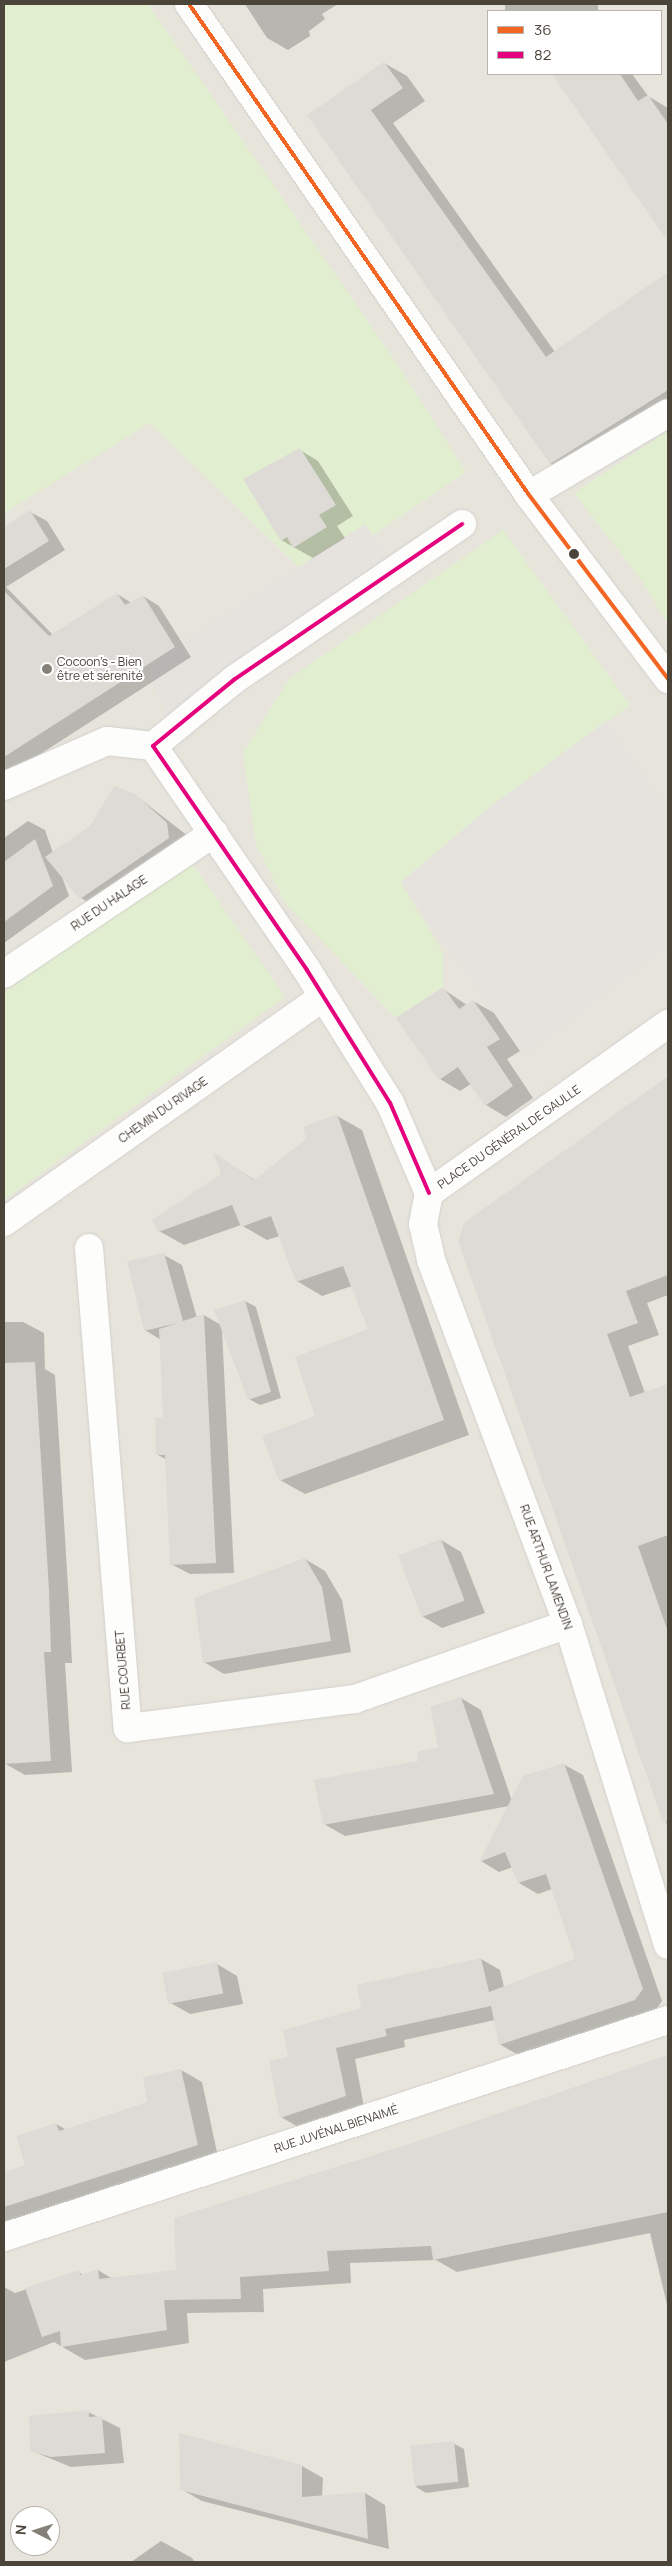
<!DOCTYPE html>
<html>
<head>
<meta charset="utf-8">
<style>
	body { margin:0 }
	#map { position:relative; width:672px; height:2566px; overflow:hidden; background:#f4f2ee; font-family:Manrope,sans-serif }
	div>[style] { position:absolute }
	.residential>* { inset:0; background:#e7e4dc }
	.green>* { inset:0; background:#e1eecf }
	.parking>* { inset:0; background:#e6e3df }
	.shadow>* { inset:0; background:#0003; transform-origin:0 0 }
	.building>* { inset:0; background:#dedbd6; transform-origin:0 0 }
	.roads { filter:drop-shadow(0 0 1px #d2d0cb) drop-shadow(0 0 1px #d2d0cb) }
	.minor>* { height:28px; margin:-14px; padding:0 14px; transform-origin:14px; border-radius:14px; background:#fdfdfc }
	.bus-1>* { height:4px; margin:-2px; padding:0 2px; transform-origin:2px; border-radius:2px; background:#f26522 }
	.bus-2>* { height:4px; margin:-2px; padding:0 2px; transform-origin:2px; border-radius:2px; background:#e5007d }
	.dots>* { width:14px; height:14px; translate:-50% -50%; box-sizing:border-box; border:2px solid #fff; border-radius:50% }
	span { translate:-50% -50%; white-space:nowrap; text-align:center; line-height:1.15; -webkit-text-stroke:4px #fff; paint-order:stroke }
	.poi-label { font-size:12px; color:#4b4439 }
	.left { translate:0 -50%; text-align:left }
	.street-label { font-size:12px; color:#4b4439 }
	.frame { position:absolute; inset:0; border:5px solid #4b4439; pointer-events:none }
	.legend { position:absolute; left:487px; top:10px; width:175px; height:65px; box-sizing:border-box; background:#fff; border:1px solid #b7b4b0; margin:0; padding:6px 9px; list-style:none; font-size:15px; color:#4b4439 }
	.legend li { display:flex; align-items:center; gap:10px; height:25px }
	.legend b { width:25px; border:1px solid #b7b4b0 }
	.north { position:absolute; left:10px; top:2506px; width:50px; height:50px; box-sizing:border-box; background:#fff; border:1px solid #b7b4b0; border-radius:50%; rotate:275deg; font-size:14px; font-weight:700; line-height:20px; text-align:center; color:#4b4439 }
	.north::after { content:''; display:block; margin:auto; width:18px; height:22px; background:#868178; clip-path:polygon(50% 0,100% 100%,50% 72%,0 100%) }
</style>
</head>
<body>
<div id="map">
	<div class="residential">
		<div style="clip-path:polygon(evenodd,4px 4px,668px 4px,668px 2562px,4px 2562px,4px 4px,488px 11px,661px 11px,661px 74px,488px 74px,488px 11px,4px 4px,20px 2516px,50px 2516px,50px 2546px,20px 2546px,20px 2516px)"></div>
	</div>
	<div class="green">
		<div style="clip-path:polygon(4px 4px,148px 4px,398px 365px,466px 472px,310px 578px,150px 423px,4px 513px)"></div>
		<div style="clip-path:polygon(668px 431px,668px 624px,642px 581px,574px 493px)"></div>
		<div style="clip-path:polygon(503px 530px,630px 705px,490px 807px,401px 882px,443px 953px,443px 987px,396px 1018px,285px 903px,256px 844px,243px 753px,289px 679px)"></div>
		<div style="clip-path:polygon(192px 863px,285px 997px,4px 1200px,4px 992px)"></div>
	</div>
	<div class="parking">
		<div style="clip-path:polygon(365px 524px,396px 569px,174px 729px,144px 667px)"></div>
		<div style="clip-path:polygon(606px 721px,668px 810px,668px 946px,525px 1055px,401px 882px,490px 807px)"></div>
	</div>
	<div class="shadow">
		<div style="clip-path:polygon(245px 4px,338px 4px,322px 14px,325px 19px,309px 31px,310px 36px,288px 50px,267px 38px)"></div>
		<div style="left:505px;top:4px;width:93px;height:9px"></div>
		<div style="clip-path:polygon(384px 63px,407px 76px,425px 101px,393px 123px,555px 352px,668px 273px,668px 416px,573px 477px,551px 464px,308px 115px)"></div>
		<div style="clip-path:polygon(553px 74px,632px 74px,648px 96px,668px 108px,668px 240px)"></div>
		<div style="clip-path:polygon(300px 450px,318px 461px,353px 516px,337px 526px,345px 538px,313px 558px,281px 540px)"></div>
		<div style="clip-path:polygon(30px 512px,47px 521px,65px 550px,6px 587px,53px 635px,117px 594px,132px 603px,143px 596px,159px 606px,191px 657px,11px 773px,4px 769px,4px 667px,8px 664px,4px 660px,4px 528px)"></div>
		<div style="clip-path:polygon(135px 795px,188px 836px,101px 910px,81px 898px,61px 874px,69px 896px,4px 943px,4px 838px,28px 821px,45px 830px,53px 853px)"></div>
		<div style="clip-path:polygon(443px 989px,467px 1005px,473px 1001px,494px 1013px,520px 1051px,507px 1059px,533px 1098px,506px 1117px,486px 1105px,471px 1084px,460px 1091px,440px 1079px)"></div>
		<div style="clip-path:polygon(668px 1078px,668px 1295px,647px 1303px,659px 1335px,628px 1346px,645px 1393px,668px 1386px,668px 1828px,460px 1241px,465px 1224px)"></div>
		<div style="clip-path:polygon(337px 1116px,362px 1130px,469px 1435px,305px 1494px,280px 1480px,369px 1330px,352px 1286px,322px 1296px,297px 1281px,280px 1236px,267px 1240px,241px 1225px,184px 1245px,159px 1231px,223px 1175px,215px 1155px,255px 1180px)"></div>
		<div style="clip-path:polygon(164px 1255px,182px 1265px,197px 1318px,204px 1315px,221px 1325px,245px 1301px,256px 1307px,281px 1398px,260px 1405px,249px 1399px,222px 1330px,234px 1573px,190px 1574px,171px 1564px,167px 1460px,158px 1455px,164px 1418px,161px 1340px,145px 1330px)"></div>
		<div style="clip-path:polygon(4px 1322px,23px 1322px,44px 1333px,45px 1369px,55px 1375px,69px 1603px,72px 1663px,65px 1663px,72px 1772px,25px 1775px,4px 1763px)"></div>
		<div style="clip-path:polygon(441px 1540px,461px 1552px,485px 1613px,442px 1628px,422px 1616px)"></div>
		<div style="clip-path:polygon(305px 1559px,325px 1571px,342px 1600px,351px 1652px,224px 1674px,204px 1662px)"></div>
		<div style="clip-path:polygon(461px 1698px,481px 1710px,512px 1801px,563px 1764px,583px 1775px,662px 2001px,655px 2011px,520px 2056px,501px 2045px,495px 2020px,404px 2040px,405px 2047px,355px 2059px,364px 2107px,300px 2128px,281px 2117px,290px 2058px,363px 2009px,358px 1986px,481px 1959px,500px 1970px,504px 1987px,576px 1959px,552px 1889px,538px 1894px,519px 1883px,513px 1867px,499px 1872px,481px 1861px,509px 1806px,345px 1836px,324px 1824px,440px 1748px)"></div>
		<div style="clip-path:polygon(217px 1964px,237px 1976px,243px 2004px,190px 2014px,169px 2002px)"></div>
		<div style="clip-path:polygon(666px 2057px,668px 2309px,650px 2233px,457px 2272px,436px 2260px,350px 2263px,351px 2283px,263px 2289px,264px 2312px,187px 2313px,189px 2343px,85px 2360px,54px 2342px,4px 2362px,4px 2287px,15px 2293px,78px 2272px,84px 2275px,98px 2270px,113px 2279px,177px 2271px,418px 2142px)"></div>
		<div style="clip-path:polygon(181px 2070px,202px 2082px,218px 2157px,4px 2225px,4px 2173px,27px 2165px,56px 2124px,67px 2130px,149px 2102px)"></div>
		<div style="clip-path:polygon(88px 2412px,120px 2428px,124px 2463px,71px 2467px,32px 2451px)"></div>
		<div style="clip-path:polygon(453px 2443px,464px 2449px,469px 2487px,426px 2493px,416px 2487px)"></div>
		<div style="clip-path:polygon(302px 2466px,323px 2478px,322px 2497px,365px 2493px,385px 2505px,389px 2549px,202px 2501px,181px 2489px)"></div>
		<div style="clip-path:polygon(161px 2541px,192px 2558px,195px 2562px,131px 2562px)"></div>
	</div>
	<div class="building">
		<div style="clip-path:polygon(384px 62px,403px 88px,371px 110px,546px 357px,668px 272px,668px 390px,550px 464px,307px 115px)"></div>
		<div style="clip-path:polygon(552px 74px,620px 74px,638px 101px,648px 95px,668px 124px,668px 242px)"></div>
		<div style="clip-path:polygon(300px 448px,336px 505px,319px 515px,327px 527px,293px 548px,287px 537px,281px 541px,243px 479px)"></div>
		<div style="clip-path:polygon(30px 510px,49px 541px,4px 569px,4px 527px)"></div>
		<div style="clip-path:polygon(4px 591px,49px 636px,117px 593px,125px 605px,143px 595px,175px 647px,4px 757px)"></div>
		<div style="clip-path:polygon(114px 786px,135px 794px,167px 823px,169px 838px,80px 899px,45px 857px,90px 826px)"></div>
		<div style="clip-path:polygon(35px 839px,53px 886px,4px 922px,4px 862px)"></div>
		<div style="clip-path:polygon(443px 987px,459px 1009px,473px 1000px,500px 1039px,487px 1047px,513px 1086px,485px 1106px,458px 1067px,439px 1080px,396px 1018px)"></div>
		<div style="clip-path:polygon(668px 1076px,668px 1275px,626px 1291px,638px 1323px,607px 1334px,630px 1397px,668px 1384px,668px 1535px,638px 1546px,668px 1632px,668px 1821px,663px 1822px,458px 1241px,464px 1223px)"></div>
		<div style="clip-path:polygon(337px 1114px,444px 1420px,279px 1481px,262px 1436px,315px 1416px,295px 1357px,368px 1329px,343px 1266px,296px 1282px,271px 1216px,241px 1227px,232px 1205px,158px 1232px,152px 1220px,221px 1174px,213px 1152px,254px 1180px,306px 1139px,303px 1127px)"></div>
		<div style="clip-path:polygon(164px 1253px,183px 1321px,204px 1314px,216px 1563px,170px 1565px,165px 1455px,156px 1455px,155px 1418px,163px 1417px,159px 1329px,177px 1323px,144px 1331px,127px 1261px)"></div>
		<div style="clip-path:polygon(245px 1300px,271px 1392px,248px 1400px,214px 1310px)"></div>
		<div style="clip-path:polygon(35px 1362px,49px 1590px,51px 1652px,44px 1652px,51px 1761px,4px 1764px,4px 1363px)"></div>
		<div style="left:441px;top:1539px;width:66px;height:46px;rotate:69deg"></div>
		<div style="clip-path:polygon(305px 1558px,322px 1587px,331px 1641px,203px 1663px,194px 1598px)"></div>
		<div style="clip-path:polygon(461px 1697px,494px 1794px,323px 1825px,314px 1780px,418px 1761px,417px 1752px,438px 1747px,430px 1707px)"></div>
		<div style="clip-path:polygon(564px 1763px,643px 1989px,635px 2000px,499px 2045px,491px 2006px,385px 2029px,387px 2036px,336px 2048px,346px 2096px,280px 2118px,269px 2061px,288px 2057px,283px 2030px,361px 2008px,357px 1985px,481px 1958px,489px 1992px,575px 1959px,546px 1874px,518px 1883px,505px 1852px,479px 1862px,523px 1776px)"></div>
		<div style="left:217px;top:1962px;width:32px;height:56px;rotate:79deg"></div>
		<div style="clip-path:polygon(668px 2055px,668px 2212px,433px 2260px,431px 2246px,327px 2251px,329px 2271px,240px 2277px,241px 2299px,164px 2300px,167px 2330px,61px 2347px,60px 2331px,42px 2337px,25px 2288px,79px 2270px,80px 2275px,98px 2269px,99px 2279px,176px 2270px,174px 2218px,418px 2141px)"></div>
		<div style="clip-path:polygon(181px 2069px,198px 2145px,4px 2207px,4px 2172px,25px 2165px,16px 2136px,56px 2123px,59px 2131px,147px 2102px,143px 2077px)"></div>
		<div style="clip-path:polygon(89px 2410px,89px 2417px,102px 2416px,105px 2453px,51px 2457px,30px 2451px,29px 2416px)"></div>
		<div style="clip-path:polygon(179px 2433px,302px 2465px,302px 2497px,365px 2492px,368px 2539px,180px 2490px)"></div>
		<div style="left:454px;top:2441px;width:41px;height:44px;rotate:84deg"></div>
	</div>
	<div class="roads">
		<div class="minor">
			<div style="left:189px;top:4px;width:597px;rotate:55.3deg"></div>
			<div style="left:529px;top:495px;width:231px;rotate:52.9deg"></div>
			<div style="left:529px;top:495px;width:161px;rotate:-30.5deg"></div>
			<div style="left:4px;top:786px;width:112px;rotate:-23.6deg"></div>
			<div style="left:107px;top:741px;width:46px;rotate:6.2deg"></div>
			<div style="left:4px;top:974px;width:253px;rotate:-33.9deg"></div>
			<div style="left:429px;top:1193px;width:98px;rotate:-113.4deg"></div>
			<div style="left:390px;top:1103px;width:157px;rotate:-122deg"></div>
			<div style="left:307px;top:970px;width:272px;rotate:-124.5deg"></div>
			<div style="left:153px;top:746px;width:106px;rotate:-39.3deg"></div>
			<div style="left:235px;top:679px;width:275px;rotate:-34.3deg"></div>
			<div style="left:429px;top:1193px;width:32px;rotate:101deg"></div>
			<div style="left:423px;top:1224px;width:37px;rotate:77deg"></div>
			<div style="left:431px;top:1260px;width:389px;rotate:69.4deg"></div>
			<div style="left:568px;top:1624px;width:336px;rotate:72.7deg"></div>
			<div style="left:429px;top:1193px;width:293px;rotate:-35.3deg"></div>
			<div style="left:4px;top:1222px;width:389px;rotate:-35.2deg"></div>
			<div style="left:89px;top:1248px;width:482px;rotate:85.4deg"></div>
			<div style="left:128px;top:1728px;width:229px;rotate:-7.3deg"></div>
			<div style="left:355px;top:1699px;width:226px;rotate:-19.4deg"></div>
			<div style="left:4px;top:2237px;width:699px;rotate:-18.1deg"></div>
		</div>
	</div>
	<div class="bus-1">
		<div style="left:189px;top:4px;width:597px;rotate:55.3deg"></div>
		<div style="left:529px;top:495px;width:231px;rotate:52.9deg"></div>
	</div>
	<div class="bus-2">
		<div style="left:429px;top:1193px;width:98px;rotate:-113.4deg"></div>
		<div style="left:390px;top:1103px;width:157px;rotate:-122deg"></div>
		<div style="left:307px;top:970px;width:272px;rotate:-124.5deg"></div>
		<div style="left:153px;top:746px;width:106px;rotate:-39.3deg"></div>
		<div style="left:235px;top:679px;width:275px;rotate:-34.3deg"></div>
	</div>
	<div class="dots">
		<div style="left:574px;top:554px;background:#4b4439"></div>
		<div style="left:47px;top:669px;background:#868178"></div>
	</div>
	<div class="poi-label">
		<span class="left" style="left:57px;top:669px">Cocoon's - Bien<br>être et sérenité</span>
	</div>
	<div class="street-label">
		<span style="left:109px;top:903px;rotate:-34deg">RUE DU HALAGE</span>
		<span style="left:163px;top:1110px;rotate:-35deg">CHEMIN DU RIVAGE</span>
		<span style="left:509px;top:1137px;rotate:-35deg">PLACE DU GÉNÉRAL DE GAULLE</span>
		<span style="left:546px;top:1567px;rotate:70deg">RUE ARTHUR LAMENDIN</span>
		<span style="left:123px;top:1670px;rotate:-95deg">RUE COURBET</span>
		<span style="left:336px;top:2129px;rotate:-18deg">RUE JUVÉNAL BIENAIMÉ</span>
	</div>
	<div class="frame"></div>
	<ul class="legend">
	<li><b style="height:6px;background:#f26522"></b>36</li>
	<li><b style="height:6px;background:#e5007d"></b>82</li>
	</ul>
	<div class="north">N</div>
</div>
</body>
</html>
